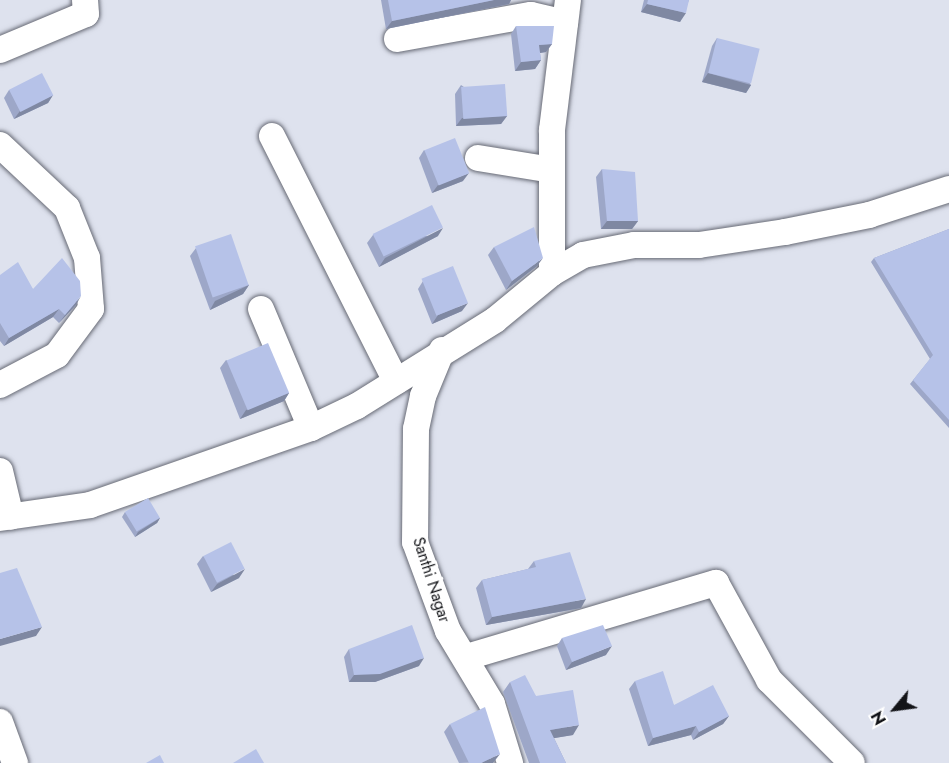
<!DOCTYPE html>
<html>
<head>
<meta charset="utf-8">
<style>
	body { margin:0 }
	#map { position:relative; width:949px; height:763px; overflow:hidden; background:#dee2ee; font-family:Jost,sans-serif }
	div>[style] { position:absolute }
	.roads { filter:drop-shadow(0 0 2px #676a75) drop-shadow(0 0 2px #676a75) }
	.minor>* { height:26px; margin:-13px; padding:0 13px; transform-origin:13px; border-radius:13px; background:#fff }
	.wall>* { inset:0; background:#9da7c8 }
	.shaded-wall>* { inset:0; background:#7f88a2 }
	.building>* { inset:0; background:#b6c2e8; transform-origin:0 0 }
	span { translate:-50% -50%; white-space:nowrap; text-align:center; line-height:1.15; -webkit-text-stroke:5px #fff; paint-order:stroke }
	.street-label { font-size:16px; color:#131418 }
	.north { position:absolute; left:865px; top:679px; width:60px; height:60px; -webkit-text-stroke:4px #fff; paint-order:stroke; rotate:241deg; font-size:16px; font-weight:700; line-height:24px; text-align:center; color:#131418 }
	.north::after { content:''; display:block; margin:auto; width:21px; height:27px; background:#131418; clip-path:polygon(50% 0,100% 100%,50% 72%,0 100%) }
</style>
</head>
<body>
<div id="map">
	<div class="roads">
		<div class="minor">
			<div style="left:397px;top:39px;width:136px;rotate:-10.2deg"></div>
			<div style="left:531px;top:15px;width:35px;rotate:13deg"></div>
			<div style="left:0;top:50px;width:93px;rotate:-22.7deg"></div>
			<div style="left:86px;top:14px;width:14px;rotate:-94deg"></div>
			<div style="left:272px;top:136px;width:275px;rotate:63.2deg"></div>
			<div style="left:0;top:145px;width:92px;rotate:43.2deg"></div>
			<div style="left:67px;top:208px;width:54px;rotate:68.2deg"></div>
			<div style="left:87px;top:258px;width:51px;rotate:85.5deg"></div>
			<div style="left:91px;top:309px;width:57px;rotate:126.5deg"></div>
			<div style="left:57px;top:355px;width:64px;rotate:152.2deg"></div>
			<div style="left:478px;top:158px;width:75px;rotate:9.2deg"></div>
			<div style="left:552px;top:273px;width:143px;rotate:-90deg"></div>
			<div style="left:552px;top:130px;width:131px;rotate:-83deg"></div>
			<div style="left:261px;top:309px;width:129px;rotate:67.2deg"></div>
			<div style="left:442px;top:350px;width:50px;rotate:112.4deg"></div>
			<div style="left:423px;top:396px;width:34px;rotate:102deg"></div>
			<div style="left:416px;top:429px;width:113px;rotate:90.5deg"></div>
			<div style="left:415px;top:542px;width:95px;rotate:69.7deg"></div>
			<div style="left:448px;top:631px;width:85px;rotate:58.9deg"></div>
			<div style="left:492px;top:704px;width:62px;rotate:73deg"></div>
			<div style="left:0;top:471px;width:47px;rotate:76.6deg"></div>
			<div style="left:0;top:518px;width:91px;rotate:-8.2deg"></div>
			<div style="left:90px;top:505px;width:234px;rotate:-19.2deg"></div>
			<div style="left:311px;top:428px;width:51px;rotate:-25.6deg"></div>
			<div style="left:357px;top:406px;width:163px;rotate:-31.9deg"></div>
			<div style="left:495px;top:320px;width:74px;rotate:-39.5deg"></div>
			<div style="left:552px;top:273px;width:36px;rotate:-30deg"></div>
			<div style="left:583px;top:255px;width:52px;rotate:-11.1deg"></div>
			<div style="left:634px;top:245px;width:65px"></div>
			<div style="left:699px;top:245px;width:87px;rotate:-8.6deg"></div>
			<div style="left:785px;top:232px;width:86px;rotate:-11.4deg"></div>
			<div style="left:869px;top:215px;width:84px;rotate:-18deg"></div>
			<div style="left:467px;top:657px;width:260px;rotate:-16.6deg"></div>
			<div style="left:716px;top:583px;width:111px;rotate:61.3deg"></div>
			<div style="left:769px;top:680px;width:117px;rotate:45deg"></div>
			<div style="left:0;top:722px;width:44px;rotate:69.9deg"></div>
		</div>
	</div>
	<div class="wall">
		<div style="clip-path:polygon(381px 0,511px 0,509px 4px,386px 29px)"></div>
		<div style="clip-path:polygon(644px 0,689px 0,680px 22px,641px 12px)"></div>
		<div style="clip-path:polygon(516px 26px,552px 44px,546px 52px,540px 53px,541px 60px,535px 69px,515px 71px,511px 34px)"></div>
		<div style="clip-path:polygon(717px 38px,751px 85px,746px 93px,702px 82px,712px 46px)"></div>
		<div style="clip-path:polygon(461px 85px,507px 116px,501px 124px,456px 126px,455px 94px)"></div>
		<div style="clip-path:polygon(9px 90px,53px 95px,48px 103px,14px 119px,4px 98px)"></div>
		<div style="clip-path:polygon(424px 150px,463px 181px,432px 193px,419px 158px)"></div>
		<div style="clip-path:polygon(602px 169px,638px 221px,632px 229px,601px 229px,596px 177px)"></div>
		<div style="clip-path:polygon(949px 229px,949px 428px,910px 384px,930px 359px,871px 262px,874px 258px)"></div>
		<div style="clip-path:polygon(373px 235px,438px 236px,379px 267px,367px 243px)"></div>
		<div style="clip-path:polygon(494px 247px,537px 266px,506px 290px,488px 255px)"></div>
		<div style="clip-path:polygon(196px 248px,249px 285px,243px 294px,210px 310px,190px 256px)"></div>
		<div style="clip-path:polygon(0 275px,33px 289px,76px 305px,59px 323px,53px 317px,4px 346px,0 341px)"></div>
		<div style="clip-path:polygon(423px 281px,462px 311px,432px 324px,418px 289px)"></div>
		<div style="clip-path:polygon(226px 360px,289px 393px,284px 401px,240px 419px,220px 368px)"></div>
		<div style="clip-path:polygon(125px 512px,160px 518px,157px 523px,135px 537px,122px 517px)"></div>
		<div style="clip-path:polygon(203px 556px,239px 578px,211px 592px,197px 564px)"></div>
		<div style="clip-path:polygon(534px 561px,581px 608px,486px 625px,476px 588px,482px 580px,528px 569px)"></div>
		<div style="clip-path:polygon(562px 638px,606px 655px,566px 670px,557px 646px)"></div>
		<div style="clip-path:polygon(349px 649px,419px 666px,375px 682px,349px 682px,344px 657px)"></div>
		<div style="clip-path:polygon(635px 681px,674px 705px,729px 716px,723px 724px,693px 740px,691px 735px,648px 746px,629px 689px)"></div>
		<div style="clip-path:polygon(510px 682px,536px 696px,573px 735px,554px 738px,566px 763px,529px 763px,503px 692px)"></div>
		<div style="clip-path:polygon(450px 724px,494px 762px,459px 763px,444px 732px)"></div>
	</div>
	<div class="shaded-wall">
		<div style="clip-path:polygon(494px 0,511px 0,509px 4px,386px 29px,392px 21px)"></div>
		<div style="clip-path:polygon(647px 4px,686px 13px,680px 22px,641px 12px)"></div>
		<div style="clip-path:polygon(552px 44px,546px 52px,533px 54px,539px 45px)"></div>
		<div style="clip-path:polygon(541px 60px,535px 69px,515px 71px,521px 62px)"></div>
		<div style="clip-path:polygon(708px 73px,751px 85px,746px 93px,702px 82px)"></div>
		<div style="clip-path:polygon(53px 95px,48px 103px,14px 119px,20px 111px)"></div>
		<div style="clip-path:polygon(507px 116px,501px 124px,456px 126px,462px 118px)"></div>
		<div style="clip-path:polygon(469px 173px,463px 181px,432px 193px,438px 185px)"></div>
		<div style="clip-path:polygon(607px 221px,638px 221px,632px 229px,601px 229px)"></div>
		<div style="clip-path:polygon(443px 228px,438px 236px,379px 267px,385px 258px)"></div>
		<div style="clip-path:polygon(543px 258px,537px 266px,506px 290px,512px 281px)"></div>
		<div style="clip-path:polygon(249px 285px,243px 294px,210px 310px,215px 301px)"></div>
		<div style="clip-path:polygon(81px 296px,76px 305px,59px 323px,65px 315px)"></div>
		<div style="clip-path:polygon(468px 303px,462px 311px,432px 324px,438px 315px)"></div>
		<div style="clip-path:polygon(59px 309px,53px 317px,4px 346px,9px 338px)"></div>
		<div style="clip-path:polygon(289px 393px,284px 401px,240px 419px,246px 410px)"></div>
		<div style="clip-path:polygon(160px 518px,157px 523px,135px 537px,138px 532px)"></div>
		<div style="clip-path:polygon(245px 569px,239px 578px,211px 592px,217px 584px)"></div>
		<div style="clip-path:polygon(586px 599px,581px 608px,486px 625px,492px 617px)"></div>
		<div style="clip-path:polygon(42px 627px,36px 636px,0 646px,0 639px)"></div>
		<div style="clip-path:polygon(612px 646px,606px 655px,566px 670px,572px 662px)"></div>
		<div style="clip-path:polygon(424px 658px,419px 666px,375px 682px,349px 682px,354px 675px)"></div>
		<div style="clip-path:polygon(729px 716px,723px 724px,693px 740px,699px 732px)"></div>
		<div style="clip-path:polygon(579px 725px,573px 735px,543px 740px,550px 730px)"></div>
		<div style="clip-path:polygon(696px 726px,691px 735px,648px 746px,653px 738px)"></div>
		<div style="clip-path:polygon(500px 754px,493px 763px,481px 763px)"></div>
	</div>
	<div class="building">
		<div style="clip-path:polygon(388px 0,494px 0,392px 21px)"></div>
		<div style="clip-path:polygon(648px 0,689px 0,686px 13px,647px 4px)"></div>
		<div style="clip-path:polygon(516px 26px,554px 26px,552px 44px,539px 45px,541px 60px,521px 62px)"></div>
		<div style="left:717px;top:38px;width:44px;height:36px;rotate:14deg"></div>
		<div style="left:42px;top:73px;width:25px;height:37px;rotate:63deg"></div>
		<div style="left:505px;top:84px;width:32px;height:44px;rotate:86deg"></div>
		<div style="left:455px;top:138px;width:38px;height:33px;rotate:68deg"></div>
		<div style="clip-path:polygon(602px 169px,635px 172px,638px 221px,607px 221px)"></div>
		<div style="left:432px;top:205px;width:25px;height:66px;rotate:64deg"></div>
		<div style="clip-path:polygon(534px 227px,543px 258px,512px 281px,494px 247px)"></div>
		<div style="clip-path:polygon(949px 229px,949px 420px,913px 380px,933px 355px,874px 258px)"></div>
		<div style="left:231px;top:234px;width:54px;height:38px;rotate:71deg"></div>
		<div style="clip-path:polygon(62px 258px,80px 281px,81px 296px,65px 315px,59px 309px,9px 338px,0 323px,0 275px,18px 262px,33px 289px)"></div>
		<div style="left:453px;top:266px;width:40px;height:34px;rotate:68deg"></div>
		<div style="left:268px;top:343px;width:54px;height:45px;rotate:67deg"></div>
		<div style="left:148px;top:498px;width:23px;height:27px;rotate:59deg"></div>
		<div style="left:231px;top:542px;width:30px;height:31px;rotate:63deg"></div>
		<div style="clip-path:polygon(570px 552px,586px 599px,492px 617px,482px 580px,536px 567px,534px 561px)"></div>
		<div style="clip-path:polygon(17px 568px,42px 627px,0 639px,0 573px)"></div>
		<div style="clip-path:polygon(412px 625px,424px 658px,380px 674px,354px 675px,349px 649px)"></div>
		<div style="clip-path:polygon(603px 625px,612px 646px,572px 662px,562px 638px)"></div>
		<div style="clip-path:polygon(663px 671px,674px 705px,713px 685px,729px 716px,699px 732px,696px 726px,653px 738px,635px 681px)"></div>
		<div style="clip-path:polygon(525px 675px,536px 696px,573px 690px,579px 725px,550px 730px,566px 763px,540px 763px,510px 682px)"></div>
		<div style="clip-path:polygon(485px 707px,500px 754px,481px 763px,469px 763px,450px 724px)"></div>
		<div style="clip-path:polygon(256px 749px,264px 763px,233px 763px)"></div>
		<div style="clip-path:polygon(160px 755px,164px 763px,146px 763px)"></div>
	</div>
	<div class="street-label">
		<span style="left:431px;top:580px;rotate:72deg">Santhi Nagar</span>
	</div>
	<div class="north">N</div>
</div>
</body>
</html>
